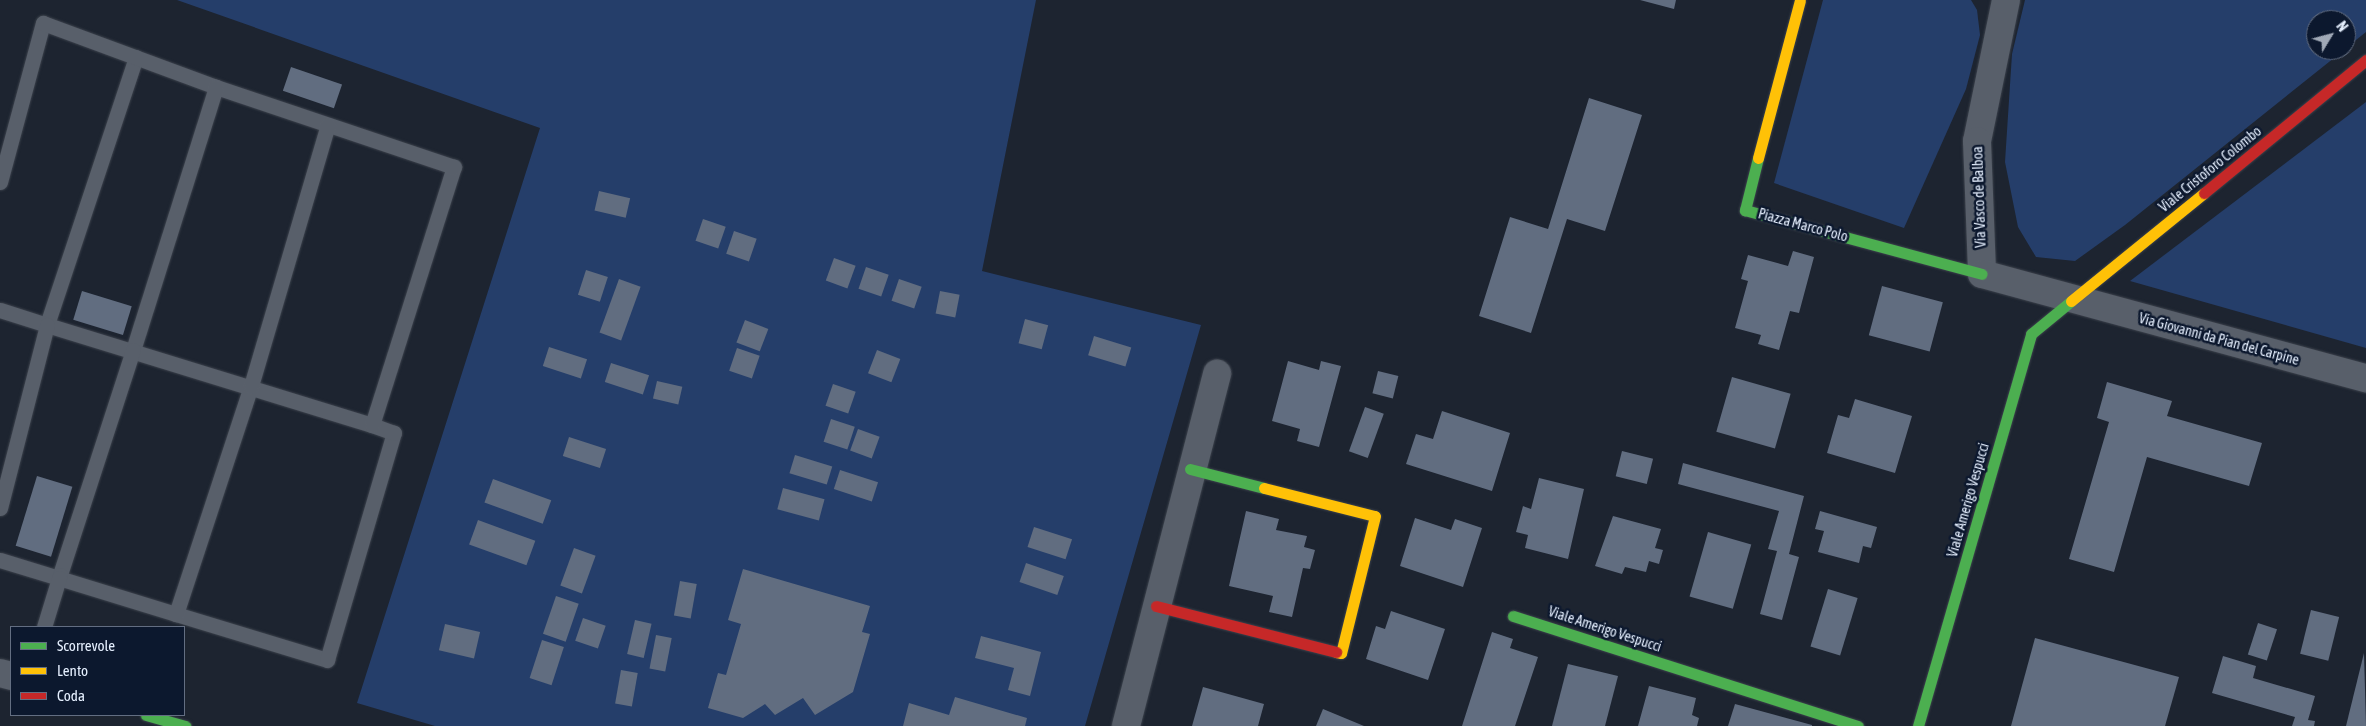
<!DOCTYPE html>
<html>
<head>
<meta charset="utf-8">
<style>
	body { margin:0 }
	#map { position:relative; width:2366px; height:726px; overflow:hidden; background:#1d2430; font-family:"Asap Condensed",sans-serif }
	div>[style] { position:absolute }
	.green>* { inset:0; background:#253e6a }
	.building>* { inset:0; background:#616d80; transform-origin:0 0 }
	.roads { filter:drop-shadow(0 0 1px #3b414b) drop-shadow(0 0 1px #3b414b) }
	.lane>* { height:15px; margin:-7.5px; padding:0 7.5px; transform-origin:7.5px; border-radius:7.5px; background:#585f6a }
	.street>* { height:28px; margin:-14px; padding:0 14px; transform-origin:14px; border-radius:14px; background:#585f6a }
	.fast>* { height:11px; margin:-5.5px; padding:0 5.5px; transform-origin:5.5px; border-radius:5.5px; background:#4caf50 }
	.slow>* { height:11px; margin:-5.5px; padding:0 5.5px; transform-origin:5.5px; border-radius:5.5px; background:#ffc107 }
	.jam>* { height:11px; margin:-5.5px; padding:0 5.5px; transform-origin:5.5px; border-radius:5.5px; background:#c62828 }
	span { translate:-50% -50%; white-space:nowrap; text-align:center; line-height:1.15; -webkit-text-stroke:5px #0c182e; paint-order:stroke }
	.street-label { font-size:14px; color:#e6f0ff }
	.legend { position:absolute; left:10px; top:626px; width:175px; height:90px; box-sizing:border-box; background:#0c182e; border:1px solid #636e82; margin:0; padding:6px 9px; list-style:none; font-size:15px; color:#e6f0ff }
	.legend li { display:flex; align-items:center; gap:10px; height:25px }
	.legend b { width:25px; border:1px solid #636e82 }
	.north { position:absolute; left:2306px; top:10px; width:50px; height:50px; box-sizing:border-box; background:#0c182e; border:1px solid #636e82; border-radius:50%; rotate:53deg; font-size:14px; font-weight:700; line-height:20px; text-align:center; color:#e6f0ff }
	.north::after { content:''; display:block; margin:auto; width:18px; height:22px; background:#a0a9b7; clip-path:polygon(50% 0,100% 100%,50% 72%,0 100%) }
</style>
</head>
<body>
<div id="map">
	<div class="green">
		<div style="clip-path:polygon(177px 0,1036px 0,982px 271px,1201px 325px,1085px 726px,435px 726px,357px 703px,540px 128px)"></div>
		<div style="clip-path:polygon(1823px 0,1971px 0,1977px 10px,1980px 35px,1966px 89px,1904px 228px,1774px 183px)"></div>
		<div style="clip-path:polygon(2025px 0,2366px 0,2366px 32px,2346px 48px,2346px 20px,2316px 20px,2316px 50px,2344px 50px,2125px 225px,2075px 261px,2036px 257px,2018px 227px,2005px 162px,2012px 54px)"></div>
		<div style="clip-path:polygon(2366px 102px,2366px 348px,2130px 281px)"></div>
	</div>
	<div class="building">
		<div style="clip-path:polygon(1640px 0,1676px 0,1674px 9px)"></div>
		<div style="left:291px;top:67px;width:54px;height:25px;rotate:19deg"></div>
		<div style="clip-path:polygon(1589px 98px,1642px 115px,1605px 231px,1567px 219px,1531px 333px,1479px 316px,1510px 217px,1548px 229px)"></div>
		<div style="left:599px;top:191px;width:32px;height:20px;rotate:13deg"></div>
		<div style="left:703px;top:219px;width:24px;height:23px;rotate:19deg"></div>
		<div style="left:734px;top:231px;width:24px;height:24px;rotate:19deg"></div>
		<div style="clip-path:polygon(1793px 251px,1814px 257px,1799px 313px,1790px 311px,1779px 350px,1758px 344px,1761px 335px,1735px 328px,1748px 281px,1741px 279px,1748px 255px,1788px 266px)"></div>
		<div style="left:834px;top:258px;width:23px;height:24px;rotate:20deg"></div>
		<div style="left:866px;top:267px;width:24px;height:23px;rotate:19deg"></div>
		<div style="left:586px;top:270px;width:23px;height:26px;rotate:18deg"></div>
		<div style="left:619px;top:279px;width:23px;height:57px;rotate:20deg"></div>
		<div style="left:899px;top:279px;width:24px;height:23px;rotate:19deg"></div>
		<div style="left:1882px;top:286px;width:63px;height:51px;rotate:15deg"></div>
		<div style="left:82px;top:291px;width:52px;height:30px;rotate:17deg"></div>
		<div style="left:940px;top:291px;width:20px;height:23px;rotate:11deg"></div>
		<div style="left:1025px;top:319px;width:24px;height:25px;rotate:15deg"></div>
		<div style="left:745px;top:320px;width:25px;height:24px;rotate:21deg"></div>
		<div style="left:1094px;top:336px;width:39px;height:20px;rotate:17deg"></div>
		<div style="left:549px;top:347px;width:40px;height:20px;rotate:18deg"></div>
		<div style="left:737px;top:348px;width:24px;height:24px;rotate:19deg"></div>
		<div style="left:877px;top:350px;width:25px;height:25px;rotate:21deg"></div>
		<div style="clip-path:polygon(1288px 361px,1319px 370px,1321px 361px,1341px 366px,1319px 447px,1297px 441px,1300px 429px,1272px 421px)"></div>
		<div style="left:611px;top:363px;width:40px;height:20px;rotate:18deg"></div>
		<div style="left:1378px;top:371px;width:21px;height:23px;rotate:14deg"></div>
		<div style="left:1732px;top:377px;width:61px;height:57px;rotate:16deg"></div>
		<div style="left:657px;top:381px;width:26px;height:18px;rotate:13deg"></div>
		<div style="clip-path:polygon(2107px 382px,2172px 401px,2167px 416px,2262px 443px,2249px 486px,2147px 457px,2114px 572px,2069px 559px,2109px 422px,2097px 418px)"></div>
		<div style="left:833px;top:384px;width:24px;height:23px;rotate:19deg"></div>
		<div style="clip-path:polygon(1855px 399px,1912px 416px,1895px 473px,1827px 453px,1838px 415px,1849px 418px)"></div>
		<div style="left:1365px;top:407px;width:20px;height:47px;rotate:20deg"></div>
		<div style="clip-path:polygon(1442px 411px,1510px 433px,1492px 491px,1406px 464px,1416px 434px,1433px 439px)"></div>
		<div style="left:831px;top:419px;width:25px;height:24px;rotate:18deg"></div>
		<div style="left:858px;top:429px;width:23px;height:23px;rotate:20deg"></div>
		<div style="left:569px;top:437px;width:39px;height:20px;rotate:18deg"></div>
		<div style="left:1622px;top:451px;width:32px;height:26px;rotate:14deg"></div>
		<div style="left:795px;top:455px;width:39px;height:19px;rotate:17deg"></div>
		<div style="clip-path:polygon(1683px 463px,1804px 496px,1789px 554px,1799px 557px,1782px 620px,1760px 614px,1777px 551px,1768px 549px,1779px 511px,1678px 484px)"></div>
		<div style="left:840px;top:470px;width:40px;height:20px;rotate:18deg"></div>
		<div style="left:37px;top:476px;width:37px;height:73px;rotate:17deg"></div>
		<div style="clip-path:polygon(1539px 478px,1584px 489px,1568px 559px,1525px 548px,1528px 535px,1516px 532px,1523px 506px,1531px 509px)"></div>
		<div style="left:493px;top:479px;width:62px;height:25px;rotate:20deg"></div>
		<div style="left:783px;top:488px;width:43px;height:22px;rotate:15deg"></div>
		<div style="clip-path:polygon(1246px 511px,1279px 519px,1276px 530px,1307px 536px,1304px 547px,1315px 550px,1310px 569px,1303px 568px,1292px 617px,1269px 612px,1273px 596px,1229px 586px)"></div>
		<div style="clip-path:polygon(1820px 511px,1877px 527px,1871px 548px,1863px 546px,1859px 563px,1818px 552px,1824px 531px,1815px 529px)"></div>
		<div style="clip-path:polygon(1613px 516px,1661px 529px,1655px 548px,1663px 550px,1659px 564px,1649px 561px,1646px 572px,1625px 567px,1622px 574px,1595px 566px)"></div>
		<div style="clip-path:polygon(1415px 518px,1451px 530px,1455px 519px,1482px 528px,1463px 587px,1400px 566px)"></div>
		<div style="left:478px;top:520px;width:61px;height:26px;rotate:20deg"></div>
		<div style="left:1034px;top:527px;width:40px;height:21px;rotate:18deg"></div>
		<div style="left:1708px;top:532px;width:45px;height:67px;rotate:16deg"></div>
		<div style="left:574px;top:548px;width:23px;height:40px;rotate:20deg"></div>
		<div style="left:1026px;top:563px;width:40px;height:20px;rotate:19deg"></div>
		<div style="clip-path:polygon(743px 569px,870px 606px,862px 632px,870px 634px,853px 692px,815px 715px,803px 698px,775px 715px,765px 704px,743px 718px,708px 708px,718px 673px,726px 675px,741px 624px,728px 620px)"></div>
		<div style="left:680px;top:581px;width:17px;height:35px;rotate:10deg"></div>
		<div style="left:1828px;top:589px;width:31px;height:60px;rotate:17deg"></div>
		<div style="left:556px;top:596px;width:24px;height:40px;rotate:19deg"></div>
		<div style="left:2311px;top:610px;width:29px;height:45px;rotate:14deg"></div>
		<div style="clip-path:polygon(1391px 611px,1445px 629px,1428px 680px,1366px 659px,1376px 626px,1385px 629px)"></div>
		<div style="left:583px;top:618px;width:24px;height:24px;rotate:19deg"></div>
		<div style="left:635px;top:620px;width:17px;height:35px;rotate:13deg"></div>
		<div style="left:2258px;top:623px;width:20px;height:33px;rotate:18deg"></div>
		<div style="left:445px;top:624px;width:36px;height:27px;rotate:13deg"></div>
		<div style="clip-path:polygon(1492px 632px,1513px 639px,1510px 648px,1538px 657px,1515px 726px,1462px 726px)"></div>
		<div style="left:656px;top:635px;width:16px;height:34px;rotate:11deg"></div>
		<div style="clip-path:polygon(981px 636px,1041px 652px,1030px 696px,1008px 690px,1014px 668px,975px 658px)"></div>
		<div style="clip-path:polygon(2035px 638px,2179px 677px,2165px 726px,2011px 726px)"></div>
		<div style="left:542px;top:640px;width:23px;height:40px;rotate:18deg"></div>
		<div style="clip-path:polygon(2364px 653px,2366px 726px,2346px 726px)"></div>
		<div style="clip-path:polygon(2223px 656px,2256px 666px,2253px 678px,2315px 696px,2308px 720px,2315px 721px,2314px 726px,2292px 726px,2295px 717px,2212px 693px)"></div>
		<div style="clip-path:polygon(1568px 664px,1618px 676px,1605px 726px,1552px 726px)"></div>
		<div style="left:621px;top:670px;width:17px;height:34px;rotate:10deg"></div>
		<div style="clip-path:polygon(1649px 686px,1696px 698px,1692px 715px,1699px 718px,1697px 726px,1638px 726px)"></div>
		<div style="clip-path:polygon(1203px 687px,1264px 704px,1258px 726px,1192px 726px)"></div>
		<div style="clip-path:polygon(955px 697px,1027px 718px,1025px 726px,903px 726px,909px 703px,949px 715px)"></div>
		<div style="clip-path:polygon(1735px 704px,1812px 725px,1812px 726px,1728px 726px)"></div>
		<div style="clip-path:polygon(1323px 709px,1364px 726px,1316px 726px)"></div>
	</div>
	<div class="roads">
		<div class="lane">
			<div style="left:136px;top:57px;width:282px;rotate:108.4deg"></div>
			<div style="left:47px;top:325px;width:340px;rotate:17.1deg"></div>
			<div style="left:0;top:182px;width:165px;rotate:-74.9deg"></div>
			<div style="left:43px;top:23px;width:184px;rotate:20.3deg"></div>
			<div style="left:0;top:310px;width:49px;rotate:17.7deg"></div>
			<div style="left:47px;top:325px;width:189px;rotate:104.4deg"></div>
			<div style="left:0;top:560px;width:62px;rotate:17deg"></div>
			<div style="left:59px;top:578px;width:122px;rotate:17.1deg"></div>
			<div style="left:176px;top:614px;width:158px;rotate:16.9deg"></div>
			<div style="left:327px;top:660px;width:237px;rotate:-73.6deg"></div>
			<div style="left:394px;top:433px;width:23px;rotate:-160deg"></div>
			<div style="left:372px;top:425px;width:271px;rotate:-72.4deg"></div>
			<div style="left:454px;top:167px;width:251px;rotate:-161.4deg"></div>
			<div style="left:216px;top:87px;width:276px;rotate:107.5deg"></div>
			<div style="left:133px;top:350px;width:237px;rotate:108deg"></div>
			<div style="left:60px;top:575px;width:3px;rotate:108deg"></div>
			<div style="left:59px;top:578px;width:51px;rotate:107deg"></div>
			<div style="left:176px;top:614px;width:240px;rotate:-71.8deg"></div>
			<div style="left:251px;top:386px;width:272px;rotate:-73.6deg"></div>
		</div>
		<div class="street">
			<div style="left:2006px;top:0;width:144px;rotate:101.6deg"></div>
			<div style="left:1977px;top:141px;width:133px;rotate:87.8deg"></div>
			<div style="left:1982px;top:274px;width:398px;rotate:15.2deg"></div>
			<div style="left:0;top:673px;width:11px;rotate:15deg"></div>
			<div style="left:1126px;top:726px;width:364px;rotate:-75.5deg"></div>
		</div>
		<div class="fast">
			<div style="left:1758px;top:158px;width:54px;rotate:104deg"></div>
			<div style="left:1745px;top:210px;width:245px;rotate:15.1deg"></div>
			<div style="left:1190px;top:469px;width:76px;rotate:14.4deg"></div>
			<div style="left:1513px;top:616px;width:362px;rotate:17.7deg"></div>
			<div style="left:146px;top:715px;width:41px;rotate:15.8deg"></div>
			<div style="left:1918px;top:726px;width:408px;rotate:-73.9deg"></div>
			<div style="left:2031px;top:334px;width:52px;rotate:-39.5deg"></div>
		</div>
		<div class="slow">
			<div style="left:1758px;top:158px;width:163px;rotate:-75.1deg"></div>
			<div style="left:2071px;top:301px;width:171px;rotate:-39.1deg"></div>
			<div style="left:1264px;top:488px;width:114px;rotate:14.2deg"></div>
			<div style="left:1375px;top:516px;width:141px;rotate:103.9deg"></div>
			<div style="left:1341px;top:653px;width:5px;rotate:-169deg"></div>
		</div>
		<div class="jam">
			<div style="left:2204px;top:193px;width:210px;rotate:-39.4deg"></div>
			<div style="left:1156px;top:606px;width:186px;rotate:14.3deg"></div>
		</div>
	</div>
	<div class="street-label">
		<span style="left:2210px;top:169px;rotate:-39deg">Viale Cristoforo Colombo</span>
		<span style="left:1979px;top:197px;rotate:-92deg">Via Vasco de Balboa</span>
		<span style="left:1803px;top:225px;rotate:15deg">Piazza Marco Polo</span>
		<span style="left:2219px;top:339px;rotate:15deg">Via Giovanni da Pian del Carpine</span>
		<span style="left:1968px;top:500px;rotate:-74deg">Viale Amerigo Vespucci</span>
		<span style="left:1605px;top:629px;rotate:18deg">Viale Amerigo Vespucci</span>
	</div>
	<ul class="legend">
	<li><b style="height:6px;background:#4caf50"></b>Scorrevole</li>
	<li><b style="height:6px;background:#ffc107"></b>Lento</li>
	<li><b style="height:6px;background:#c62828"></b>Coda</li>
	</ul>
	<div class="north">N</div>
</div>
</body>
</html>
